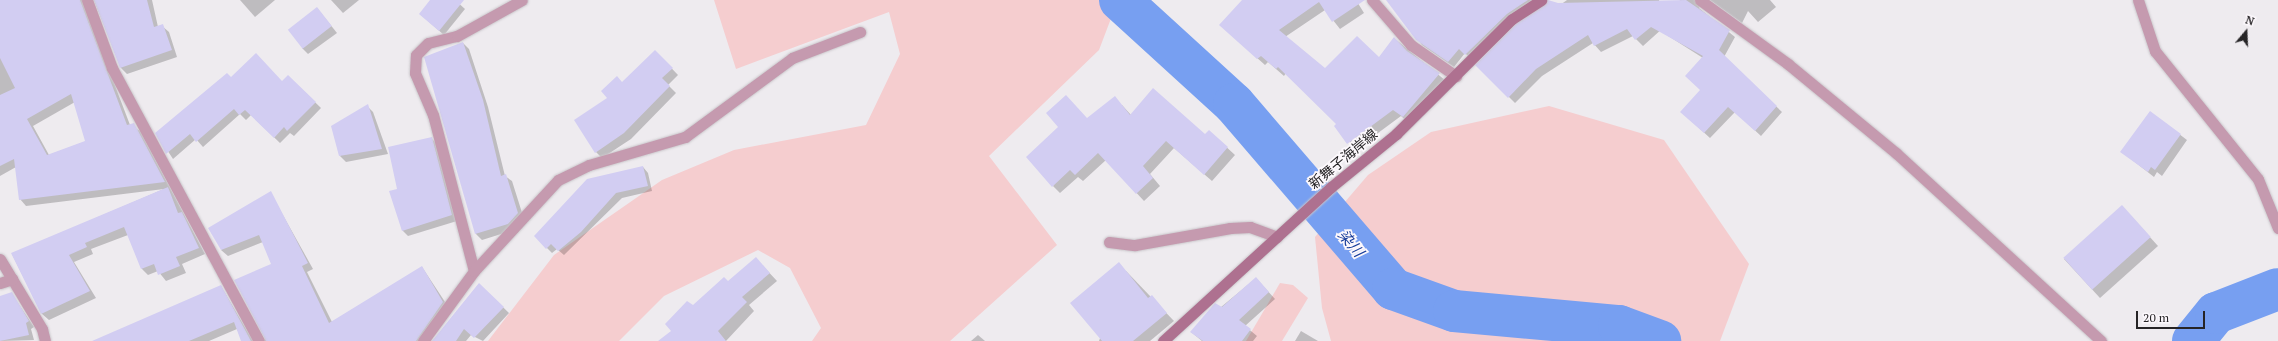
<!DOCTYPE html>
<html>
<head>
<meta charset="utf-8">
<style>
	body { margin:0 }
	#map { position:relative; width:2278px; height:341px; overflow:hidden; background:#eeebef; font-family:"PT Serif","Noto Sans JP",serif }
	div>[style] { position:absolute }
	.green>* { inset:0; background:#f5cdcf }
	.shadow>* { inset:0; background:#0003 }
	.river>* { height:42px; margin:-21px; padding:0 21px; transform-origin:21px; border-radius:21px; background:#779ff1 }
	.building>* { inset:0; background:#d2cdf2; transform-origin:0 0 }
	.roads { filter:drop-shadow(0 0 1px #cac7cb) drop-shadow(0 0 1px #cac7cb) }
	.minor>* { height:11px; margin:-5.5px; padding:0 5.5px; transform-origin:5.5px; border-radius:5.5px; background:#c59aaf }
	.tertiary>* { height:11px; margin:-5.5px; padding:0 5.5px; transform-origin:5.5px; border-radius:5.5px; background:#c59aaf }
	.secondary>* { height:11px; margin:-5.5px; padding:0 5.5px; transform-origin:5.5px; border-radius:5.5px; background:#ae7190 }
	span { translate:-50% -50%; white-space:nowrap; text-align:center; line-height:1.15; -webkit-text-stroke:3.5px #fcf8fc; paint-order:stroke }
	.street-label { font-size:14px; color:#262426 }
	.water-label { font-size:15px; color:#173d9b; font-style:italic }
	.north { position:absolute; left:2226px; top:12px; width:40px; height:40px; -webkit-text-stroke:3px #fcf8fc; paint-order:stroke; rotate:19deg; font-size:11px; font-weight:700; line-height:16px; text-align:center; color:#262426 }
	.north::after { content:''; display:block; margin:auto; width:14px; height:18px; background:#262426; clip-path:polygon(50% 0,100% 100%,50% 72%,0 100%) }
	.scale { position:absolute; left:2136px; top:311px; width:69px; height:18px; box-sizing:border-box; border:2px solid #262426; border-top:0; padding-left:5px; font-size:12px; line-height:14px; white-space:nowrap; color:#262426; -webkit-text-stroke:3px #fcf8fc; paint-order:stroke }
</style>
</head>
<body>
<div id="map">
	<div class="green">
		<div style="clip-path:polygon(714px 0,1118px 0,1099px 50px,989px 156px,1057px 245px,950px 341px,812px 341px,821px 328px,790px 268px,758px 250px,664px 296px,619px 341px,488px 341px,554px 255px,662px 180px,734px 150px,866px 125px,900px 54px,889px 12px,736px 69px)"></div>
		<div style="clip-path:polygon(1549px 106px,1664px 140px,1749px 264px,1720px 341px,1331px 341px,1322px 308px,1315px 237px,1368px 175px,1431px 132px)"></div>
		<div style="clip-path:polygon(1280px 283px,1293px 285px,1308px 298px,1282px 341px,1246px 341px)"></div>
	</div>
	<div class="shadow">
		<div style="clip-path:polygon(evenodd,0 0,91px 0,86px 9px,130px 125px,140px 131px,205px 254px,182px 264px,186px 273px,166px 281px,158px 271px,148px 275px,142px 269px,128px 235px,91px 249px,93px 254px,74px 262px,96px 298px,49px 320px,42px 314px,12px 254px,164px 189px,26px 206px,20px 199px,16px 167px,0 176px,0 0,75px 102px,87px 141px,49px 155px,33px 126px,75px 102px)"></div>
		<div style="clip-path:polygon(94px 0,152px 0,158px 27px,162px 26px,169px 32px,177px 57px,127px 74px,121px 68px)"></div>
		<div style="clip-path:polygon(240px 0,275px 0,255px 17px)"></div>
		<div style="clip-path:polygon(331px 0,359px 0,343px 13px)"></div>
		<div style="clip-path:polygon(432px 0,455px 0,465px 9px,444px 35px,420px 14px)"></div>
		<div style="clip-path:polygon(1243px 0,1356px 0,1364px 13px,1340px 29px,1325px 10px,1285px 37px,1325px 69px,1379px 58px,1394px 38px,1446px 81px,1410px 124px,1401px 116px,1355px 150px,1338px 124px,1286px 73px,1284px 76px,1268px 62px,1265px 65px,1228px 32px)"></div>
		<div style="clip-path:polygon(1387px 0,1546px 0,1514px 19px,1472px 60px,1465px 53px,1454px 67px,1422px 45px)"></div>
		<div style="clip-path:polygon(1567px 0,1659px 0,1663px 28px,1643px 46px,1633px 36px,1601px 52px,1593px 43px,1542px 76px,1515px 103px,1477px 65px)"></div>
		<div style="clip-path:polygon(1680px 0,1703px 0,1699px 8px,1735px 37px,1724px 57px,1782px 112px,1761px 136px,1735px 112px,1710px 138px,1687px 117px,1702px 90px,1703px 58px,1662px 32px)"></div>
		<div style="clip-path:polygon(1710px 0,1770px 0,1776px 7px,1758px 22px,1748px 11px,1742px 23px)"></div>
		<div style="clip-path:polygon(317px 8px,337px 33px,308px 54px,302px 48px)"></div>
		<div style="clip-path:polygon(463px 43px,469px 49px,488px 107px,505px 176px,512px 181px,524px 219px,514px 230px,482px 240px,476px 234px)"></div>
		<div style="clip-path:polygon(655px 51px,678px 75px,668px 85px,676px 93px,631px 139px,602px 158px,596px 152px,609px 98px)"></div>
		<div style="clip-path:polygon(288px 76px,321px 108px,294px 136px,290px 133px,280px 143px,251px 115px,246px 120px,240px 114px,203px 147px,196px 139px,173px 159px,156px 133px,231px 78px,282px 82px)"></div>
		<div style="clip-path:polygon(1122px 105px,1131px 115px,1205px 136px,1209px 131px,1235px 155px,1212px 181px,1174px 148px,1150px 174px,1160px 186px,1144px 201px,1106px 160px,1083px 181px,1078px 177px,1060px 193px,1053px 186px,1088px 120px)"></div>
		<div style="clip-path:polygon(367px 106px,373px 112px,388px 154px,346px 162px,340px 156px)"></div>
		<div style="clip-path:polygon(2150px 112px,2187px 140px,2162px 176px,2157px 172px,2154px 177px,2122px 152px)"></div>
		<div style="clip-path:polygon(431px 138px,437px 144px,457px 221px,408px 236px,402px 230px,398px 189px)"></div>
		<div style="clip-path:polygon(643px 167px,648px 173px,652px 191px,622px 198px,564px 255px,557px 249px,552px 253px,535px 236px)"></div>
		<div style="clip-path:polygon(270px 192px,313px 269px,307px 272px,332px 322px,422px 267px,449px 308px,425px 341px,265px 341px,272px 265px,263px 242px,228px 256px,221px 250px)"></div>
		<div style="clip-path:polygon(2130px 215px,2158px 246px,2100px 298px,2064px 259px)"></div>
		<div style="clip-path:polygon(763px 266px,777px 281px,749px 305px,754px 311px,726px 341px,670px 341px,672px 331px,693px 306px,728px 283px)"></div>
		<div style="clip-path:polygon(1126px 271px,1174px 321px,1150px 341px,1099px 341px)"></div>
		<div style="clip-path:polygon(1256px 278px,1275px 299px,1245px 326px,1257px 336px,1253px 341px,1202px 341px,1191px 332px)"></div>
		<div style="clip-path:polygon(479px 284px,509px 313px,483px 341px,471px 335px,466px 341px,433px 341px)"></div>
		<div style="clip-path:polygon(221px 286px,253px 341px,242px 341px,237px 329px,209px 341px,129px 341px)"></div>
		<div style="clip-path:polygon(12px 294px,34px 327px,31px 329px,34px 340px,0 341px,0 297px)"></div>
		<div style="clip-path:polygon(1301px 331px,1318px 341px,1295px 341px)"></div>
		<div style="clip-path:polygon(978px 335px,985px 341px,971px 341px)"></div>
	</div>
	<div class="river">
		<div style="left:1120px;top:0;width:154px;rotate:42.4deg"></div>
		<div style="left:1234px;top:104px;width:244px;rotate:49.3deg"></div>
		<div style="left:1393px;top:289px;width:65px;rotate:19.8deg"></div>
		<div style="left:1454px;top:311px;width:166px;rotate:5.2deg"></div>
		<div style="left:1619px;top:326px;width:44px;rotate:20.1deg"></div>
		<div style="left:2193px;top:341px;width:36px;rotate:-51deg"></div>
		<div style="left:2216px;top:313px;width:66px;rotate:-21.2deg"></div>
	</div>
	<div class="building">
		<div style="clip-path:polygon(evenodd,0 0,80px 0,127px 125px,134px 123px,165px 182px,19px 200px,14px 159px,0 166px,0 95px,15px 88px,0 58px,0 0,71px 94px,85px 141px,47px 155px,27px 119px,71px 94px)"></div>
		<div style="clip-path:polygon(94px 0,147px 0,154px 27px,163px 24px,172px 50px,120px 68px)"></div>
		<div style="clip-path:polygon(430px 0,464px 0,439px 31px,419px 14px)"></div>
		<div style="clip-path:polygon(1242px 0,1365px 0,1332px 22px,1319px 2px,1279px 30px,1325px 68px,1357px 36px,1379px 57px,1394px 37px,1407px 51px,1440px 73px,1403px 117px,1393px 110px,1347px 144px,1334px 126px,1336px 124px,1278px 67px,1276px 69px,1261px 56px,1257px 59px,1219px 25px)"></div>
		<div style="clip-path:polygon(1386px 0,1528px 0,1507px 14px,1465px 55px,1459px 49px,1448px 62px,1416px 40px)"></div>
		<div style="clip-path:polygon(1548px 0,1558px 3px,1686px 0,1730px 30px,1719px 50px,1777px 106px,1755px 131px,1728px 107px,1704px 133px,1680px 112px,1700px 90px,1685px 76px,1703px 56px,1651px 27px,1635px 40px,1627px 29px,1594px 46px,1588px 35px,1536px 69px,1508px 98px,1475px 65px,1516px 24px)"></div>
		<div style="left:317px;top:7px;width:24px;height:37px;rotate:52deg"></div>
		<div style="clip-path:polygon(463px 42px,483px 100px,501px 176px,506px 174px,518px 213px,508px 224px,475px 234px,424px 57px)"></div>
		<div style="clip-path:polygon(655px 50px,673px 68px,662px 78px,670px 86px,624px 133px,595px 153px,574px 120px,607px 98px,601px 91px,617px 76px,622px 82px)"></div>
		<div style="clip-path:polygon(256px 53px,282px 81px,288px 75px,316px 102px,287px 131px,284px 127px,274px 138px,245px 110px,239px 115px,234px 109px,196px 142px,190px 134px,166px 154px,155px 133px,227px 73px,231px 77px)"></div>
		<div style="clip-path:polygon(1153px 88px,1205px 134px,1209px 130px,1228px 147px,1204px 175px,1166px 141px,1143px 166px,1153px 178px,1136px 194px,1098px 153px,1075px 175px,1070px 170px,1052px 187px,1026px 157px,1058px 127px,1046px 113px,1066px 95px,1087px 118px,1115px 96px,1130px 115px)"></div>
		<div style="clip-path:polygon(368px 104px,382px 149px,339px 156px,331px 126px)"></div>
		<div style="clip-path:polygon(2150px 111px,2181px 134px,2155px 170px,2151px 167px,2148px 172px,2120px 152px)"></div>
		<div style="clip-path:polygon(432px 137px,452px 215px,402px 231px,389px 191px,397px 189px,388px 147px)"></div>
		<div style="clip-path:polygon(643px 166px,648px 186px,616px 193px,581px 232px,558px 251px,551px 244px,546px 249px,534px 236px,587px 179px)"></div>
		<div style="clip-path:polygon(168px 187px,178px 213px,182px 212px,199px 248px,176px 257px,180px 266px,158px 275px,154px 264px,141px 269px,124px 227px,85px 243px,87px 247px,69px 255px,90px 291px,41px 314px,11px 253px)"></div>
		<div style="clip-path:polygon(271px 191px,308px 263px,302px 266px,329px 323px,422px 266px,443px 302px,416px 341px,266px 341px,234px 280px,271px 264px,259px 235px,221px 250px,208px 228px)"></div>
		<div style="left:2122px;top:205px;width:43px;height:79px;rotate:48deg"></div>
		<div style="clip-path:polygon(756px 257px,770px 273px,742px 297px,747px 302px,718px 331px,726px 341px,658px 341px,671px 331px,665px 324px,687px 301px,693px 305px,724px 277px,728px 281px)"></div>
		<div style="clip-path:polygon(1119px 262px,1148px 298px,1152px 295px,1167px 313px,1133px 341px,1102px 341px,1070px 303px)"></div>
		<div style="clip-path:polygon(1256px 277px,1269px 292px,1239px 320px,1251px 329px,1242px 341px,1203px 341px,1190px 332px,1215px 303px,1222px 307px)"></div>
		<div style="clip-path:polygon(479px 283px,504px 307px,474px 338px,464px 329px,456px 341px,432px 341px)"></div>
		<div style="clip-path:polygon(221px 285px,251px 341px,241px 341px,234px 322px,189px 341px,92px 341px)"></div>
		<div style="clip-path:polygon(12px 292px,29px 321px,26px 323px,29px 335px,0 341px,0 296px)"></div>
	</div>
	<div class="roads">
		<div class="minor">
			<div style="left:87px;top:0;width:72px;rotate:69.8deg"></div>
			<div style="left:112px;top:68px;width:310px;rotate:61.7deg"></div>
			<div style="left:1372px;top:0;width:60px;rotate:49.1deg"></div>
			<div style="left:1411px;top:45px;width:55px;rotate:34.6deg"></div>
			<div style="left:1700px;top:0;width:109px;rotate:36deg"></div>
			<div style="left:1788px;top:64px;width:140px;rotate:39.5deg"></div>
			<div style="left:1896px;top:153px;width:278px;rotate:42.5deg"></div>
			<div style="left:1109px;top:242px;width:26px;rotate:7deg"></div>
			<div style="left:1135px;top:245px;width:97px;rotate:-10.1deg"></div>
			<div style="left:1230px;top:228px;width:20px;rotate:-3deg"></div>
			<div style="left:1250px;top:227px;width:29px;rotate:20deg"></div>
			<div style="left:0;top:259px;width:82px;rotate:59deg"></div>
			<div style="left:42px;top:329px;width:12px;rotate:76deg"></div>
			<div style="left:474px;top:271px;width:161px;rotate:-104.7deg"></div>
			<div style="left:433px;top:115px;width:46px;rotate:-113.2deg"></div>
			<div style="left:415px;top:73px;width:18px;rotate:-87deg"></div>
			<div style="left:416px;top:55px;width:17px;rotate:-45deg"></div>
			<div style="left:428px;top:43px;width:30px;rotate:-14deg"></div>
			<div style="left:457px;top:36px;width:74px;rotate:-29deg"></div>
			<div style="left:0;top:283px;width:13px;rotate:-18deg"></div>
			<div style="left:423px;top:341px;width:87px;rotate:-53.9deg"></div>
			<div style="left:474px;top:271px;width:124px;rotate:-47.3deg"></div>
			<div style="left:558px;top:180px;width:34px;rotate:-26deg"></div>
			<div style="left:589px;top:165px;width:100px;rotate:-16.3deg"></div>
			<div style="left:685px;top:137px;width:133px;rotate:-36.4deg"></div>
			<div style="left:792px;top:58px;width:73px;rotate:-20.9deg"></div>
		</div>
		<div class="tertiary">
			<div style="left:2138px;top:0;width:54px;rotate:71.6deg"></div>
			<div style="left:2155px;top:51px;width:164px;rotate:51.2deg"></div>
			<div style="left:2258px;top:179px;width:53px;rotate:67.8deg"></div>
		</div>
		<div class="secondary">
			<div style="left:1163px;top:341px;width:228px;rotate:-42.5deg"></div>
			<div style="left:1331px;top:187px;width:84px;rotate:-39.2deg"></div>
			<div style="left:1396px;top:134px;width:163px;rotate:-44.8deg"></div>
			<div style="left:1512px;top:19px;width:35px;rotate:-33deg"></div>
		</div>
	</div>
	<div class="street-label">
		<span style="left:1343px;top:159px;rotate:-40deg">新舞子海岸線</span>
	</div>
	<div class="water-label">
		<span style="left:1351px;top:243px;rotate:50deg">染川</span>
	</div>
	<div class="north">N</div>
	<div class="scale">20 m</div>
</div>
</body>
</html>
